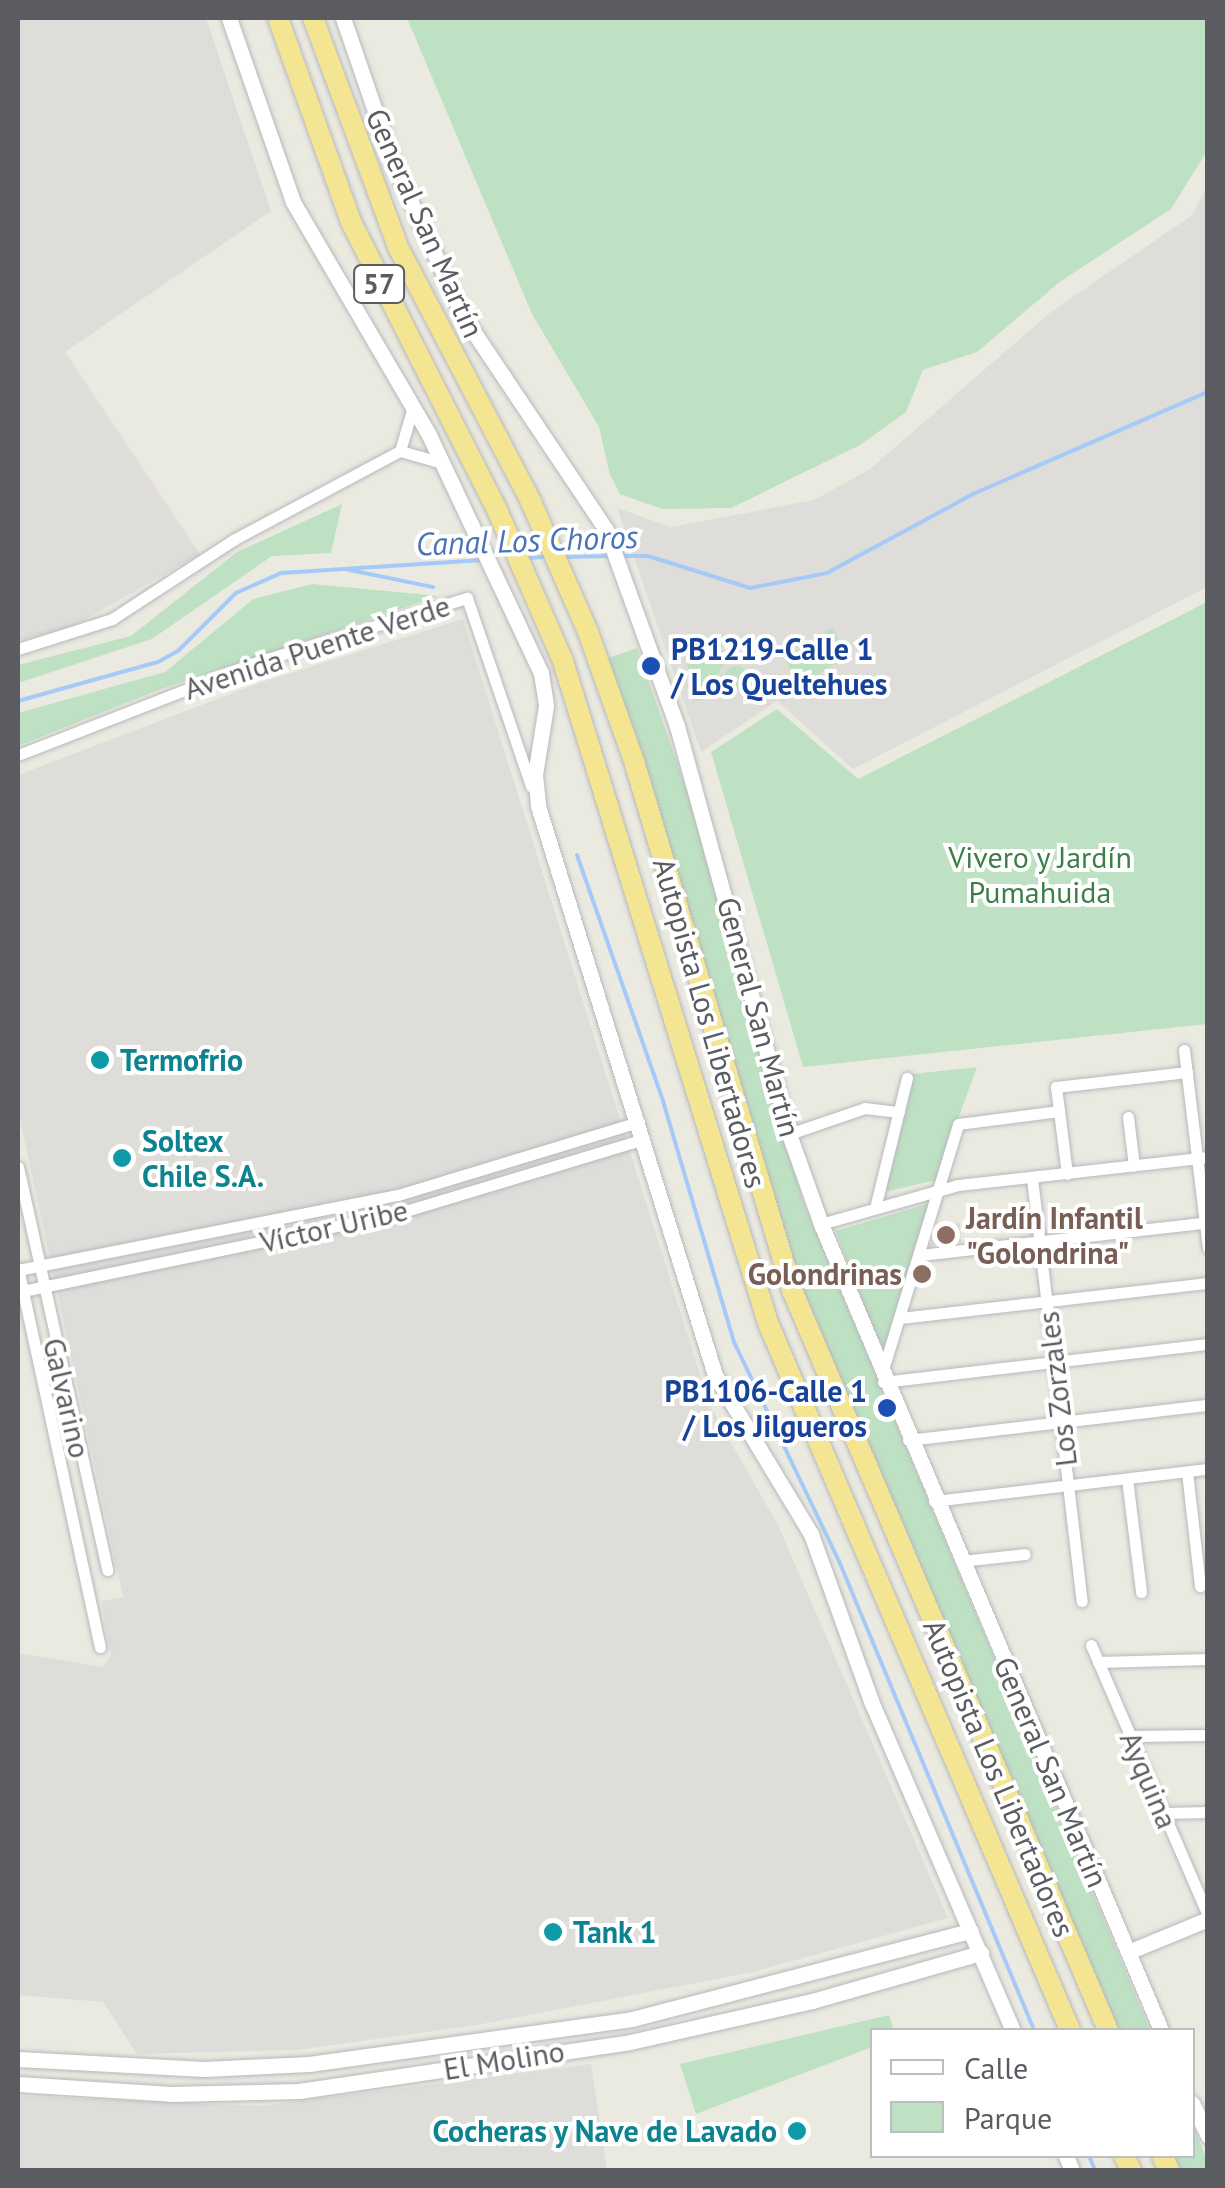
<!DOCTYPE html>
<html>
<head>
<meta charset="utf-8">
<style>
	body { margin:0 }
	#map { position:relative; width:1225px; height:2188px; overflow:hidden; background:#ebeae1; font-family:"PT Sans",sans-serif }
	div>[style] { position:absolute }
	.industrial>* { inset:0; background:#dfddd9 }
	.education>* { inset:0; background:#dbd9cf }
	.green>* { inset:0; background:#bfe1c3; transform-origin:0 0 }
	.round { border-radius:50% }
	.stream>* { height:4px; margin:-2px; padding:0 2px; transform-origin:2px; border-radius:2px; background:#a6caf7 }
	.roads { filter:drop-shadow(0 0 2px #b7b8bd) drop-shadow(0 0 2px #b7b8bd) }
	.street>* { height:11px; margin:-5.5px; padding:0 5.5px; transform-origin:5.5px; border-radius:5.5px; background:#fff }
	.secondary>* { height:15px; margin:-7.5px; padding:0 7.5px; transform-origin:7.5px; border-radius:7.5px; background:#fff }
	.highway>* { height:20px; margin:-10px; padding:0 10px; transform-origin:10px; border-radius:10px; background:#f3e591 }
	.dots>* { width:28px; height:28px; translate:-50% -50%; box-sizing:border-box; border:5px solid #fff; border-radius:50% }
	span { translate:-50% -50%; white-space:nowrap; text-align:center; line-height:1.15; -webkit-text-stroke:8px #fff; paint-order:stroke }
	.shield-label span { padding:2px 8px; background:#fff; border:2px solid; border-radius:8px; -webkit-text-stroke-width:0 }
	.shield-label { font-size:28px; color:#5a5c61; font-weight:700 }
	.street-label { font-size:30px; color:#5a5c61 }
	.transit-label { font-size:30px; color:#164399; font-weight:700 }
	.left { translate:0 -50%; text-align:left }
	.right { translate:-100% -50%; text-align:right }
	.park-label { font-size:30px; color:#3b7e46 }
	.culture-label { font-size:30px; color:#0d838f; font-weight:700 }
	.education-label { font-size:30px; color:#785e54; font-weight:700 }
	.water-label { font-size:32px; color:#4b74b7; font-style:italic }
	.frame { position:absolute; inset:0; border:20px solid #5a5c61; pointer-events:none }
	.legend { position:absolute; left:870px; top:2028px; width:325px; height:130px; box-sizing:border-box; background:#fff; border:2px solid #bdbec0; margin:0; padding:12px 18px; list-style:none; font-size:30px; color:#5a5c61 }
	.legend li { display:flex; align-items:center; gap:20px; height:50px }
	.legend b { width:50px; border:2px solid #bdbec0 }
</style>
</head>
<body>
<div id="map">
	<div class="industrial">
		<div style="clip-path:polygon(18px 18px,206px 18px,271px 211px,65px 352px,200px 554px,72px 627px,18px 641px)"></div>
		<div style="clip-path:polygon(1207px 188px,1207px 587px,853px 769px,777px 701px,701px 752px,617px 508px,671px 527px,814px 500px,870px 469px,1052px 311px,1191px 216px)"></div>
		<div style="clip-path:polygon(463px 619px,710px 1406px,778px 1525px,948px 1918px,753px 1972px,477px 2025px,297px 2050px,137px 2054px,103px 2002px,18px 1995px,18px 1653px,103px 1667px,111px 1656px,101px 1601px,123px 1597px,18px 1110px,18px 775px,259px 683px)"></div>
		<div style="clip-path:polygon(591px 2064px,607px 2170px,18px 2170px,18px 2096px,262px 2106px)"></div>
	</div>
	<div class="education">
		<div style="clip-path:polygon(960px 1223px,961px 1243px,931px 1245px,934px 1227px)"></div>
	</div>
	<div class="green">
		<div style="clip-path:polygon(407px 18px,1207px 18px,1207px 151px,1171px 209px,1061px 281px,977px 352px,923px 370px,906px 412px,860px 445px,731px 508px,662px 509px,620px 494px,610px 475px,599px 427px,532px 314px)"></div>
		<div style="clip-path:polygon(342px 504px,331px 553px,272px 556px,152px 639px,18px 683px,18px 665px,131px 636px,237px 552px)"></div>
		<div style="clip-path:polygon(312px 584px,439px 596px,161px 689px,18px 746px,18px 713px,165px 672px,253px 599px)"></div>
		<div style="clip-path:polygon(1207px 602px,1207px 1024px,803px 1067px,711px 752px,777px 709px,858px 779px)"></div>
		<div style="left:832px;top:628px;width:32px;height:57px;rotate:58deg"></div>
		<div style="clip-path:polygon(689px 643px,726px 661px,701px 701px,693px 700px,684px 644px)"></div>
		<div style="clip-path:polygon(637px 648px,702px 834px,803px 1201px,1150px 2030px,1117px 2030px,782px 1241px,608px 658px)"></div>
		<div class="round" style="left:724px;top:666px;width:24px;height:24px"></div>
		<div style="clip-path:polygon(977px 1067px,936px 1180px,885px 1192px,912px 1074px)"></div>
		<div style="clip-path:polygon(934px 1202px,881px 1357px,836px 1231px)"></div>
		<div style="clip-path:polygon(889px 2015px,894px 2030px,872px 2030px,872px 2047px,696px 2114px,680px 2064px)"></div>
		<div style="clip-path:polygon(1193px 2126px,1207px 2160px,1207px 2170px,1178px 2170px,1171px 2156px,1192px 2156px)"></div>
	</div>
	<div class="stream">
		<div style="left:620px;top:556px;width:28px"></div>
		<div style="left:648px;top:556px;width:107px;rotate:17.4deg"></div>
		<div style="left:750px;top:588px;width:78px;rotate:-11deg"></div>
		<div style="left:827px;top:573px;width:166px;rotate:-28.4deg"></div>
		<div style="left:973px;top:494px;width:256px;rotate:-23.5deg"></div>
		<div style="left:565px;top:557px;width:45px;rotate:-1.3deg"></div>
		<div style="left:525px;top:558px;width:20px;rotate:-3deg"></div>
		<div style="left:345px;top:569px;width:90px;rotate:11.6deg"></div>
		<div style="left:18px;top:701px;width:145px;rotate:-15.6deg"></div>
		<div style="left:158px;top:662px;width:23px;rotate:-29deg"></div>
		<div style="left:178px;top:651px;width:82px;rotate:-45deg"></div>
		<div style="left:236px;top:593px;width:49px;rotate:-24deg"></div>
		<div style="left:281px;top:573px;width:199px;rotate:-3.7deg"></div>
		<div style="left:577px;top:855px;width:261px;rotate:70.7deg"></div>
		<div style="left:663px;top:1101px;width:251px;rotate:73.6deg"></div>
		<div style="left:734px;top:1342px;width:243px;rotate:64.4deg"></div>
		<div style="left:839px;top:1561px;width:508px;rotate:67.42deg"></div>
		<div style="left:1089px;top:2156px;width:15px;rotate:67deg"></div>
	</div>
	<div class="roads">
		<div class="street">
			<div style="left:400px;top:451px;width:45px;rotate:15.6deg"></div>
			<div style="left:18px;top:649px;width:99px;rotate:-17.7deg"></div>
			<div style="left:112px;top:619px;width:145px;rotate:-33.1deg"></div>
			<div style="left:233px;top:540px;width:189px;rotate:-28.1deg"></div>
			<div style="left:400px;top:451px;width:46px;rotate:-73.5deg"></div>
			<div style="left:18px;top:755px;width:250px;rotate:-21.3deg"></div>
			<div style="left:251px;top:664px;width:226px;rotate:-17deg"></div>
			<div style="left:467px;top:598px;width:199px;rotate:71.2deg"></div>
			<div style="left:1184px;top:1050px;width:199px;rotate:83.1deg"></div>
			<div style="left:1128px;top:1117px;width:49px;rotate:83deg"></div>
			<div style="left:789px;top:1134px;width:80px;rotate:-18.9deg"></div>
			<div style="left:865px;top:1108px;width:34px;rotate:7deg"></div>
			<div style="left:18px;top:1167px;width:413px;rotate:77.5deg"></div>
			<div style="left:1067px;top:1174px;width:88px;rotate:-97.2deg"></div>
			<div style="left:1056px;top:1087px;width:132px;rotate:-6.5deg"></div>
			<div style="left:1032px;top:1178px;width:426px;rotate:83.3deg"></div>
			<div style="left:876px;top:1204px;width:130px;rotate:-76.2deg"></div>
			<div style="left:821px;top:1224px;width:142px;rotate:-15.9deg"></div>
			<div style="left:958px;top:1185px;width:252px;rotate:-6.4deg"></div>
			<div style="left:920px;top:1255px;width:290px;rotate:-6.5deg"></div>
			<div style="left:18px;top:1268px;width:388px;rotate:77.8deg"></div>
			<div style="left:18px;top:1270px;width:387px;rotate:-11.2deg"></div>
			<div style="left:398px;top:1195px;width:252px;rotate:-16.9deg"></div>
			<div style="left:18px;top:1292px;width:389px;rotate:-11.7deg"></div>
			<div style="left:399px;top:1213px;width:256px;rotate:-16.8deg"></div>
			<div style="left:900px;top:1318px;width:310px;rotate:-6.5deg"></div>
			<div style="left:882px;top:1373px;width:260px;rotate:-73deg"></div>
			<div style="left:958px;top:1124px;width:102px;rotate:-7.3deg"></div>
			<div style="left:883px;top:1382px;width:327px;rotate:-6.7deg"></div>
			<div style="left:908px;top:1440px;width:302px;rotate:-6.7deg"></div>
			<div style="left:1187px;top:1472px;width:115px;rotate:83.5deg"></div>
			<div style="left:1127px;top:1479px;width:114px;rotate:82.9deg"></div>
			<div style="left:934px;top:1501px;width:276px;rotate:-6.7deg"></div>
			<div style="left:961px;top:1561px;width:64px;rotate:-6.2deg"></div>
			<div style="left:1091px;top:1645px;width:294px;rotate:66.6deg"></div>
			<div style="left:1098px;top:1662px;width:110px;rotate:-1.6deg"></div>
			<div style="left:1130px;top:1736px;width:78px;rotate:-0.7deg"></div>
			<div style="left:1163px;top:1813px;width:45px;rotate:-1.3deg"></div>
		</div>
		<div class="secondary">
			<div style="left:229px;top:18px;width:195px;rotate:70.8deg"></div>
			<div style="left:293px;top:202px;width:270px;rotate:59.7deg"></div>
			<div style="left:429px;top:435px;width:263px;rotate:64.8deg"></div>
			<div style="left:541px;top:673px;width:33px;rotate:81deg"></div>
			<div style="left:546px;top:706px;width:70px;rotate:99.1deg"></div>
			<div style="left:535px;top:775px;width:31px;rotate:84deg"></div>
			<div style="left:538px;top:806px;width:596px;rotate:72.72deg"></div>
			<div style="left:715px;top:1375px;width:186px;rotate:58.9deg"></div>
			<div style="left:811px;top:1534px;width:177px;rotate:70.2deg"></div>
			<div style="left:871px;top:1701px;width:358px;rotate:66.7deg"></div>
			<div style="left:343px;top:18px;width:153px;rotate:71deg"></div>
			<div style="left:393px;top:163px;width:168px;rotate:65.4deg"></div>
			<div style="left:463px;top:316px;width:257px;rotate:56.2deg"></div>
			<div style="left:606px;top:530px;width:208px;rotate:70.1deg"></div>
			<div style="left:677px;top:726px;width:423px;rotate:74.6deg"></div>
			<div style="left:789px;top:1134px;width:96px;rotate:70.4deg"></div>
			<div style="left:821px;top:1224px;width:875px;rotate:67.13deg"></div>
			<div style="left:1128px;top:1952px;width:87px;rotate:-22.4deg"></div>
			<div style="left:18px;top:2059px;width:186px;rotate:3.1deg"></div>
			<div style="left:204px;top:2069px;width:105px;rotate:-2.7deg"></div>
			<div style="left:309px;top:2064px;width:326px;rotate:-7.9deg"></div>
			<div style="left:632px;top:2019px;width:350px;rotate:-14.6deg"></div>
			<div style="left:18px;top:2084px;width:153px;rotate:3.7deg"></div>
			<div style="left:171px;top:2094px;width:128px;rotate:-1.3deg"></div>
			<div style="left:299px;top:2091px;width:335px;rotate:-8.4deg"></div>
			<div style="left:630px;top:2042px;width:187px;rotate:-12.7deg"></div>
			<div style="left:812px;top:2001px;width:176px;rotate:-15.9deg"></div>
			<div style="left:1192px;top:2103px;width:37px;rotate:64deg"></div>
			<div style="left:1066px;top:2156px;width:15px;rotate:67deg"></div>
		</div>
		<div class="highway">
			<div style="left:278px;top:18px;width:217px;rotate:70.3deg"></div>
			<div style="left:351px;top:222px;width:323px;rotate:63.1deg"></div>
			<div style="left:497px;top:510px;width:165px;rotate:66.4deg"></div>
			<div style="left:563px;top:661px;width:693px;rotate:72.79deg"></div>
			<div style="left:768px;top:1323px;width:769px;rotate:66.87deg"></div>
			<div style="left:313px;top:18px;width:246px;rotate:69.6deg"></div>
			<div style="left:399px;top:249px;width:285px;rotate:62.4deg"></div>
			<div style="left:531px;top:502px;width:142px;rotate:66.3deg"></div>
			<div style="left:588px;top:632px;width:137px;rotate:70.4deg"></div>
			<div style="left:634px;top:761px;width:552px;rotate:73.37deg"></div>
			<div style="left:792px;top:1290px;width:805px;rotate:66.88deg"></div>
			<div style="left:1124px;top:2156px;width:16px;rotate:63deg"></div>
			<div style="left:1162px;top:2156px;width:16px;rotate:63deg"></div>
		</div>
	</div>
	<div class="dots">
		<div style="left:651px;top:666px;background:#1a4fb4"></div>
		<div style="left:100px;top:1060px;background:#0f9aa8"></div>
		<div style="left:122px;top:1158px;background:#0f9aa8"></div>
		<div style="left:946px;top:1235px;background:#8d6e63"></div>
		<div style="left:922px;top:1274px;background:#8d6e63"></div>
		<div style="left:887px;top:1408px;background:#1a4fb4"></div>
		<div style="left:553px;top:1932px;background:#0f9aa8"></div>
		<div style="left:797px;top:2131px;background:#0f9aa8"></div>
	</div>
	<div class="shield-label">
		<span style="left:379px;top:284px">57</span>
	</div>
	<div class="street-label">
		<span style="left:425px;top:223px;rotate:66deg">General San Martín</span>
		<span style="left:317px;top:647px;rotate:-18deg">Avenida Puente Verde</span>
		<span style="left:759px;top:1017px;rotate:75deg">General San Martín</span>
		<span style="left:710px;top:1023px;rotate:74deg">Autopista Los Libertadores</span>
		<span style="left:334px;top:1226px;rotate:-13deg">Víctor Uribe</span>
		<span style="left:1057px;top:1389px;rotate:-97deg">Los Zorzales</span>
		<span style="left:67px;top:1398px;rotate:77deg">Galvarino</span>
		<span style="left:1051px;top:1772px;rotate:67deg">General San Martín</span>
		<span style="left:999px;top:1778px;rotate:67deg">Autopista Los Libertadores</span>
		<span style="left:1149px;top:1780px;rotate:67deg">Ayquina</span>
		<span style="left:504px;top:2060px;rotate:-9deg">El Molino</span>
	</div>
	<div class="transit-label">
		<span class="left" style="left:671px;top:666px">PB1219-Calle 1<br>/ Los Queltehues</span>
		<span class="right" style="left:867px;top:1408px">PB1106-Calle 1<br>/ Los Jilgueros</span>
	</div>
	<div class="park-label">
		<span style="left:1040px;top:874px">Vivero y Jardín<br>Pumahuida</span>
	</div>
	<div class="culture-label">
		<span class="left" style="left:120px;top:1060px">Termofrio</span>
		<span class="left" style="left:142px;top:1158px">Soltex<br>Chile S.A.</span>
		<span class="left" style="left:573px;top:1932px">Tank 1</span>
		<span class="right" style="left:777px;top:2131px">Cocheras y Nave de Lavado</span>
	</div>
	<div class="education-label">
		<span class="left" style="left:966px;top:1235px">Jardín Infantil<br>"Golondrina"</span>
		<span class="right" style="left:902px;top:1274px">Golondrinas</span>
	</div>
	<div class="water-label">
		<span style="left:527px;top:540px;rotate:-2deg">Canal Los Choros</span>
	</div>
	<div class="frame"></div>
	<ul class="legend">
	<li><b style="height:12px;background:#fff"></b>Calle</li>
	<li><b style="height:28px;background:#bfe1c3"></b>Parque</li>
	</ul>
</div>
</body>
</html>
